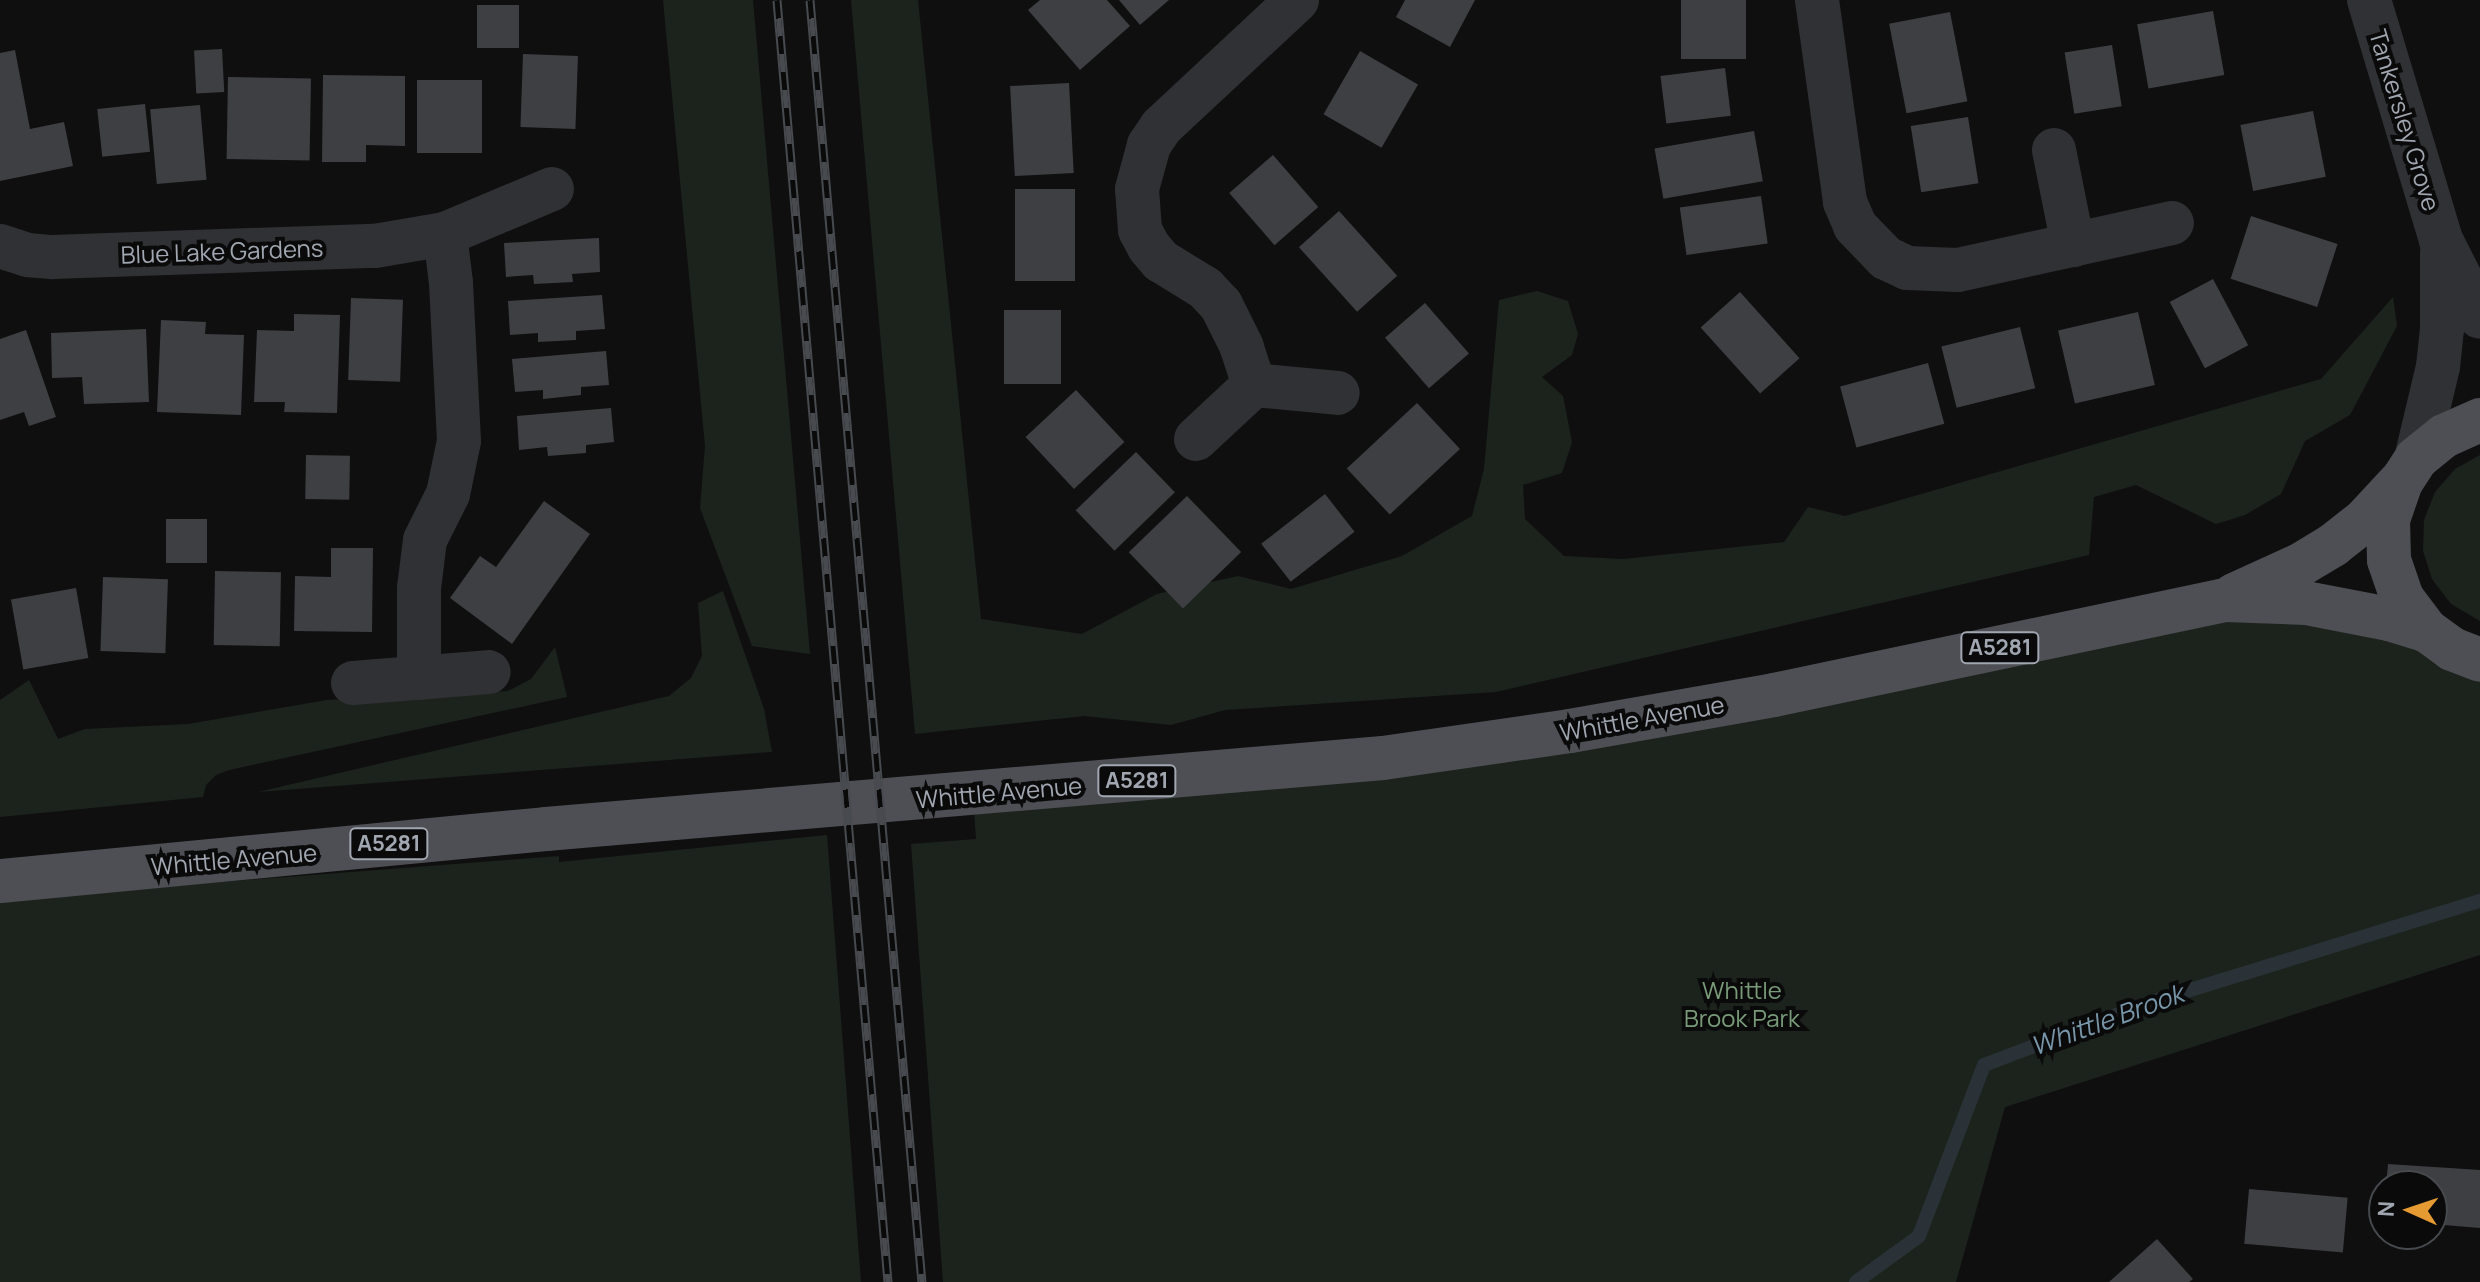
<!DOCTYPE html>
<html>
<head>
<meta charset="utf-8">
<style>
	body { margin:0 }
	#map { position:relative; width:2480px; height:1282px; overflow:hidden; background:#0f0f10; font-family:Manrope,sans-serif }
	div>[style] { position:absolute }
	.green>* { inset:0; background:#1c231c }
	.stream>* { height:14px; margin:-7px; padding:0 7px; transform-origin:7px; border-radius:7px; background:#2a3238 }
	.building>* { inset:0; background:#3e3f43; transform-origin:0 0 }
	.minor>* { height:44px; margin:-22px; padding:0 22px; transform-origin:22px; border-radius:22px; background:#303135 }
	.tertiary>* { height:44px; margin:-22px; padding:0 22px; transform-origin:22px; border-radius:22px; background:#303135 }
	.primary>* { height:44px; margin:-22px; padding:0 22px; transform-origin:22px; border-radius:22px; background:#4d4f54 }
	.rail>* { height:9px; margin-top:-4.5px; transform-origin:0; background:repeating-linear-gradient(90deg,#0a0a0b 0 18px,#474a4e 0 36px); box-sizing:border-box; border-block:2px solid #474a4e }
	span { translate:-50% -50%; white-space:nowrap; text-align:center; line-height:1.15; -webkit-text-stroke:8px #0a0a0b; paint-order:stroke }
	.shield-label span { padding:2px 6px; background:#0a0a0b; border:2px solid; border-radius:6px; -webkit-text-stroke-width:0 }
	.shield-label { font-size:22px; color:#a1a7b0; font-weight:700 }
	.street-label { font-size:24px; color:#a1a7b0 }
	.park-label { font-size:24px; color:#799b79 }
	.water-label { font-size:26px; color:#7997aa; font-style:italic }
	.north { position:absolute; left:2368px; top:1170px; width:80px; height:80px; box-sizing:border-box; background:#0a0a0b; border:2px solid #46494d; border-radius:50%; rotate:273deg; font-size:22px; font-weight:700; line-height:32px; text-align:center; color:#a1a7b0 }
	.north::after { content:''; display:block; margin:auto; width:28px; height:36px; background:#e59b32; clip-path:polygon(50% 0,100% 100%,50% 72%,0 100%) }
</style>
</head>
<body>
<div id="map">
	<div class="green">
		<div style="clip-path:polygon(663px 0,753px 0,810px 654px,752px 646px,700px 508px,705px 446px)"></div>
		<div style="clip-path:polygon(851px 0,918px 0,981px 619px,1082px 634px,1157px 594px,1238px 576px,1291px 589px,1402px 556px,1472px 516px,1484px 469px,1499px 300px,1537px 291px,1568px 301px,1578px 334px,1572px 355px,1542px 377px,1563px 396px,1572px 442px,1562px 473px,1523px 485px,1525px 519px,1564px 556px,1623px 559px,1784px 542px,1808px 507px,1845px 516px,2321px 379px,2393px 297px,2397px 326px,2350px 415px,2305px 441px,2281px 494px,2245px 515px,2216px 524px,2136px 485px,2094px 497px,2089px 555px,1496px 692px,1225px 710px,1171px 725px,1084px 716px,915px 734px)"></div>
		<div style="clip-path:polygon(2480px 455px,2480px 621px,2451px 604px,2432px 579px,2423px 551px,2424px 520px,2435px 492px,2455px 469px)"></div>
		<div style="clip-path:polygon(723px 591px,764px 709px,772px 752px,258px 792px,669px 696px,691px 678px,702px 656px,698px 603px)"></div>
		<div style="clip-path:polygon(2254px 615px,2480px 642px,2480px 955px,2005px 1107px,1956px 1282px,943px 1282px,911px 844px,976px 839px,973px 796px,1571px 746px,1594px 749px)"></div>
		<div style="clip-path:polygon(555px 647px,567px 697px,229px 770px,216px 775px,206px 785px,203px 797px,0 817px,0 700px,29px 680px,58px 739px,85px 729px,188px 724px,327px 700px,508px 691px,531px 679px)"></div>
		<div style="clip-path:polygon(827px 835px,861px 1282px,0 1282px,0 899px,559px 856px,559px 862px)"></div>
	</div>
	<div class="stream">
		<div style="left:1856px;top:1282px;width:78px;rotate:-36.1deg"></div>
		<div style="left:1919px;top:1236px;width:183px;rotate:-69.2deg"></div>
		<div style="left:1984px;top:1065px;width:178px;rotate:-20.7deg"></div>
		<div style="left:2151px;top:1002px;width:344px;rotate:-17.1deg"></div>
	</div>
	<div class="building">
		<div style="clip-path:polygon(1040px 0,1107px 0,1130px 26px,1080px 70px,1028px 10px)"></div>
		<div style="clip-path:polygon(1119px 0,1169px 0,1140px 25px)"></div>
		<div style="clip-path:polygon(1405px 0,1475px 0,1450px 47px,1396px 17px)"></div>
		<div style="left:1681px;top:0;width:65px;height:59px"></div>
		<div style="left:477px;top:5px;width:42px;height:43px"></div>
		<div style="left:2213px;top:11px;width:65px;height:77px;rotate:80deg"></div>
		<div style="left:1950px;top:12px;width:91px;height:62px;rotate:79deg"></div>
		<div style="left:2112px;top:45px;width:62px;height:48px;rotate:81deg"></div>
		<div style="left:222px;top:49px;width:43px;height:28px;rotate:87deg"></div>
		<div style="clip-path:polygon(15px 50px,30px 129px,64px 122px,73px 166px,0 181px,0 53px)"></div>
		<div style="left:1360px;top:51px;width:67px;height:73px;rotate:30deg"></div>
		<div style="left:523px;top:54px;width:55px;height:73px;rotate:2deg"></div>
		<div style="left:1725px;top:68px;width:48px;height:65px;rotate:83deg"></div>
		<div style="clip-path:polygon(323px 75px,405px 76px,405px 146px,366px 145px,366px 162px,322px 162px)"></div>
		<div style="left:228px;top:77px;width:83px;height:82px;rotate:1deg"></div>
		<div style="left:417px;top:80px;width:65px;height:73px"></div>
		<div style="left:1069px;top:83px;width:90px;height:59px;rotate:87deg"></div>
		<div style="left:145px;top:104px;width:48px;height:48px;rotate:84deg"></div>
		<div style="left:200px;top:105px;width:75px;height:50px;rotate:85deg"></div>
		<div style="left:2313px;top:111px;width:67px;height:74px;rotate:79deg"></div>
		<div style="left:1968px;top:117px;width:67px;height:58px;rotate:81deg"></div>
		<div style="left:1754px;top:131px;width:51px;height:101px;rotate:80deg"></div>
		<div style="left:1273px;top:155px;width:69px;height:58px;rotate:49deg"></div>
		<div style="left:1015px;top:189px;width:60px;height:92px"></div>
		<div style="left:1761px;top:196px;width:48px;height:82px;rotate:82deg"></div>
		<div style="left:1339px;top:211px;width:87px;height:54px;rotate:48deg"></div>
		<div style="left:2251px;top:216px;width:91px;height:66px;rotate:18deg"></div>
		<div style="clip-path:polygon(599px 238px,600px 272px,572px 274px,573px 282px,534px 284px,533px 275px,506px 277px,504px 243px)"></div>
		<div style="left:2213px;top:279px;width:75px;height:49px;rotate:62deg"></div>
		<div style="left:1740px;top:292px;width:89px;height:53px;rotate:48deg"></div>
		<div style="clip-path:polygon(602px 295px,605px 329px,576px 331px,576px 340px,538px 342px,538px 333px,510px 335px,508px 301px)"></div>
		<div style="left:351px;top:298px;width:52px;height:82px;rotate:2deg"></div>
		<div style="left:1425px;top:303px;width:67px;height:53px;rotate:49deg"></div>
		<div style="left:1004px;top:310px;width:57px;height:74px"></div>
		<div style="left:2138px;top:312px;width:75px;height:82px;rotate:77deg"></div>
		<div style="clip-path:polygon(294px 314px,340px 315px,337px 413px,284px 412px,285px 402px,254px 402px,257px 330px,294px 331px)"></div>
		<div style="clip-path:polygon(161px 320px,206px 322px,205px 334px,244px 335px,241px 415px,157px 412px)"></div>
		<div style="left:2020px;top:327px;width:63px;height:81px;rotate:76deg"></div>
		<div style="clip-path:polygon(146px 329px,149px 402px,84px 404px,82px 377px,52px 378px,51px 333px)"></div>
		<div style="clip-path:polygon(26px 330px,56px 417px,29px 426px,24px 412px,0 420px,0 339px)"></div>
		<div style="clip-path:polygon(606px 351px,609px 385px,581px 387px,581px 395px,543px 399px,543px 390px,515px 392px,512px 359px)"></div>
		<div style="left:1928px;top:363px;width:63px;height:91px;rotate:75deg"></div>
		<div style="left:1076px;top:390px;width:71px;height:69px;rotate:47deg"></div>
		<div style="left:1417px;top:403px;width:63px;height:96px;rotate:47deg"></div>
		<div style="clip-path:polygon(611px 408px,614px 442px,586px 445px,586px 453px,548px 456px,547px 447px,519px 450px,517px 416px)"></div>
		<div style="left:1136px;top:452px;width:56px;height:84px;rotate:46deg"></div>
		<div style="left:306px;top:455px;width:44px;height:44px;rotate:1deg"></div>
		<div style="left:1325px;top:494px;width:48px;height:81px;rotate:52deg"></div>
		<div style="left:1187px;top:496px;width:78px;height:81px;rotate:46deg"></div>
		<div style="clip-path:polygon(544px 501px,590px 534px,512px 644px,450px 598px,480px 556px,496px 567px)"></div>
		<div style="left:166px;top:519px;width:41px;height:44px"></div>
		<div style="clip-path:polygon(331px 548px,373px 548px,372px 632px,294px 631px,295px 576px,331px 577px)"></div>
		<div style="left:215px;top:571px;width:66px;height:74px;rotate:1deg"></div>
		<div style="left:103px;top:577px;width:65px;height:74px;rotate:2deg"></div>
		<div style="left:76px;top:588px;width:71px;height:66px;rotate:80deg"></div>
		<div style="clip-path:polygon(2388px 1164px,2480px 1170px,2480px 1228px,2432px 1224px,2432px 1186px,2386px 1186px)"></div>
		<div style="left:2249px;top:1189px;width:99px;height:55px;rotate:5deg"></div>
		<div style="clip-path:polygon(2157px 1239px,2193px 1279px,2189px 1282px,2109px 1282px)"></div>
	</div>
	<div class="minor">
		<div style="left:1817px;top:0;width:204px;rotate:82.1deg"></div>
		<div style="left:1845px;top:202px;width:26px;rotate:67deg"></div>
		<div style="left:1855px;top:226px;width:45px;rotate:45.9deg"></div>
		<div style="left:1886px;top:258px;width:23px;rotate:25deg"></div>
		<div style="left:1907px;top:268px;width:51px;rotate:2.2deg"></div>
		<div style="left:1958px;top:270px;width:219px;rotate:-12.4deg"></div>
		<div style="left:2054px;top:150px;width:97px;rotate:78.7deg"></div>
		<div style="left:0;top:246px;width:28px;rotate:18deg"></div>
		<div style="left:27px;top:255px;width:25px;rotate:5deg"></div>
		<div style="left:52px;top:257px;width:323px;rotate:-2deg"></div>
		<div style="left:375px;top:246px;width:71px;rotate:-9.7deg"></div>
		<div style="left:445px;top:234px;width:116px;rotate:-22.8deg"></div>
		<div style="left:1254px;top:385px;width:40px;rotate:-108deg"></div>
		<div style="left:1242px;top:347px;width:47px;rotate:-116.6deg"></div>
		<div style="left:1221px;top:305px;width:23px;rotate:-133deg"></div>
		<div style="left:1205px;top:288px;width:52px;rotate:-148.5deg"></div>
		<div style="left:1161px;top:261px;width:18px;rotate:-131deg"></div>
		<div style="left:1149px;top:247px;width:19px;rotate:-118deg"></div>
		<div style="left:1140px;top:230px;width:41px;rotate:-94.2deg"></div>
		<div style="left:1137px;top:189px;width:46px;rotate:-74.7deg"></div>
		<div style="left:1149px;top:145px;width:22px;rotate:-56deg"></div>
		<div style="left:1161px;top:127px;width:186px;rotate:-43deg"></div>
		<div style="left:1196px;top:439px;width:79px;rotate:-43deg"></div>
		<div style="left:1254px;top:385px;width:84px;rotate:5.4deg"></div>
		<div style="left:419px;top:678px;width:90px;rotate:-90deg"></div>
		<div style="left:419px;top:588px;width:48px;rotate:-82.9deg"></div>
		<div style="left:425px;top:540px;width:51px;rotate:-63.4deg"></div>
		<div style="left:448px;top:494px;width:54px;rotate:-78.3deg"></div>
		<div style="left:459px;top:441px;width:158px;rotate:-92.9deg"></div>
		<div style="left:451px;top:283px;width:49px;rotate:-97deg"></div>
		<div style="left:353px;top:683px;width:136px;rotate:-4.6deg"></div>
	</div>
	<div class="tertiary">
		<div style="left:2369px;top:0;width:251px;rotate:73.3deg"></div>
		<div style="left:2441px;top:240px;width:86px;rotate:63.1deg"></div>
		<div style="left:2416px;top:459px;width:95px;rotate:-76.6deg"></div>
		<div style="left:2438px;top:367px;width:38px;rotate:-84deg"></div>
		<div style="left:2442px;top:329px;width:76px;rotate:-90deg"></div>
	</div>
	<div class="primary">
		<div style="left:2480px;top:420px;width:39px;rotate:156deg"></div>
		<div style="left:2444px;top:436px;width:36px;rotate:141deg"></div>
		<div style="left:2416px;top:459px;width:27px;rotate:123deg"></div>
		<div style="left:2401px;top:482px;width:39px;rotate:109deg"></div>
		<div style="left:2388px;top:519px;width:41px;rotate:88.6deg"></div>
		<div style="left:2389px;top:560px;width:40px;rotate:71.1deg"></div>
		<div style="left:2402px;top:598px;width:40px;rotate:53deg"></div>
		<div style="left:2426px;top:630px;width:32px;rotate:36deg"></div>
		<div style="left:2452px;top:649px;width:30px;rotate:21deg"></div>
		<div style="left:2234px;top:595px;width:72px;rotate:-24.4deg"></div>
		<div style="left:2300px;top:565px;width:39px;rotate:-31deg"></div>
		<div style="left:2333px;top:545px;width:39px;rotate:-38deg"></div>
		<div style="left:2364px;top:521px;width:53px;rotate:-47.3deg"></div>
		<div style="left:0;top:881px;width:548px;rotate:-5.44deg"></div>
		<div style="left:546px;top:829px;width:840px;rotate:-4.85deg"></div>
		<div style="left:1383px;top:758px;width:189px;rotate:-8.2deg"></div>
		<div style="left:1570px;top:731px;width:207px;rotate:-10deg"></div>
		<div style="left:1774px;top:695px;width:461px;rotate:-11.9deg"></div>
		<div style="left:2225px;top:600px;width:81px;rotate:2.1deg"></div>
		<div style="left:2306px;top:603px;width:85px;rotate:10.9deg"></div>
		<div style="left:2389px;top:619px;width:39px;rotate:17deg"></div>
	</div>
	<div class="rail">
		<div style="left:777px;top:0;width:1287px;rotate:85.05deg"></div>
		<div style="left:810px;top:0;width:1287px;rotate:85.01deg"></div>
	</div>
	<div class="shield-label">
		<span style="left:2000px;top:648px">A5281</span>
		<span style="left:1137px;top:781px">A5281</span>
		<span style="left:389px;top:844px">A5281</span>
	</div>
	<div class="street-label">
		<span style="left:2405px;top:120px;rotate:73deg">Tankersley Grove</span>
		<span style="left:222px;top:251px;rotate:-2deg">Blue Lake Gardens</span>
		<span style="left:1642px;top:718px;rotate:-10deg">Whittle Avenue</span>
		<span style="left:999px;top:792px;rotate:-5deg">Whittle Avenue</span>
		<span style="left:234px;top:859px;rotate:-5deg">Whittle Avenue</span>
	</div>
	<div class="park-label">
		<span style="left:1742px;top:1004px">Whittle<br>Brook Park</span>
	</div>
	<div class="water-label">
		<span style="left:2107px;top:1020px;rotate:-20deg">Whittle Brook</span>
	</div>
	<div class="north">N</div>
</div>
</body>
</html>
